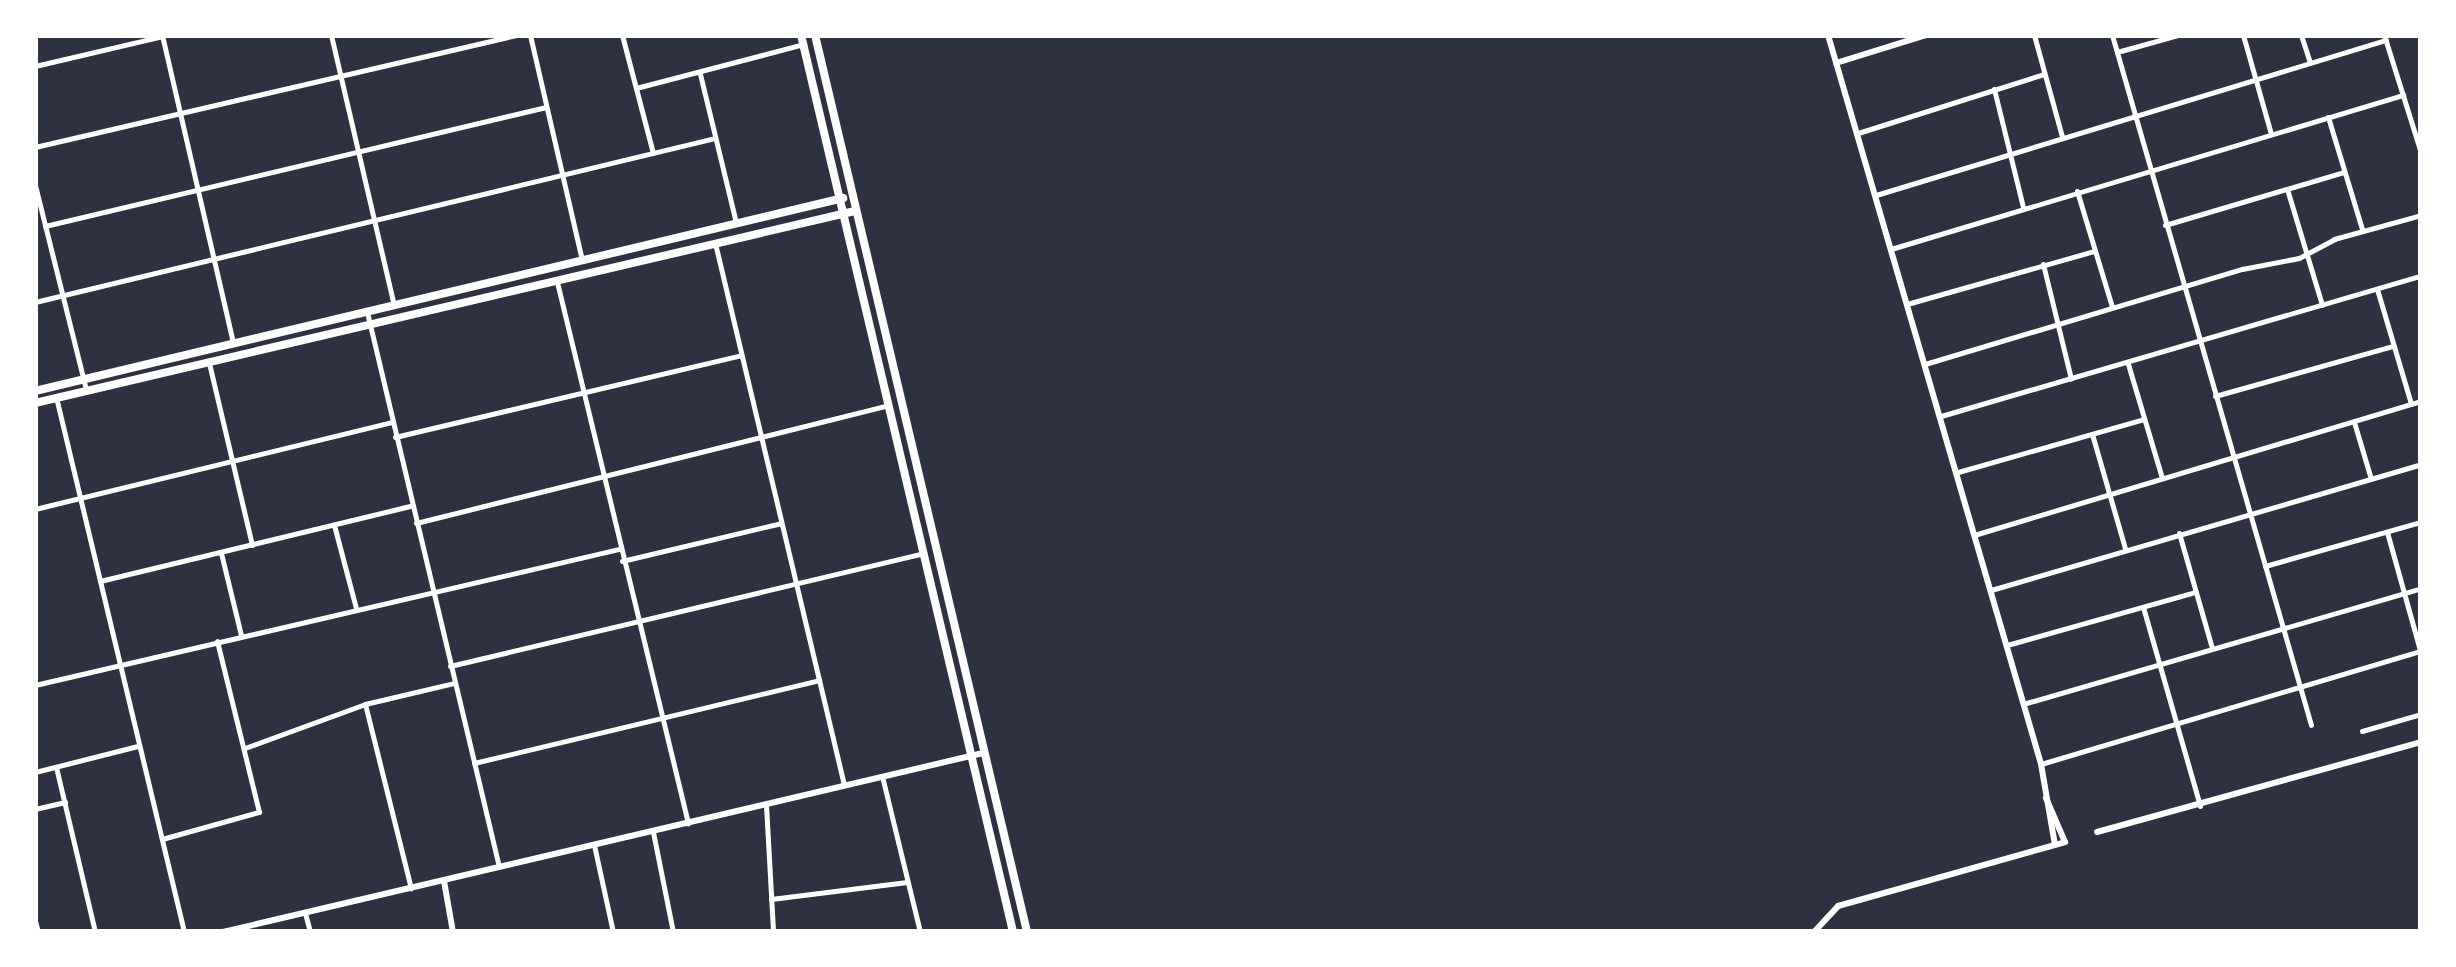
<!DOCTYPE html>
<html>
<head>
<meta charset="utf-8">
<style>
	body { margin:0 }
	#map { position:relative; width:2456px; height:967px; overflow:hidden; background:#2d3142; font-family:Poppins,sans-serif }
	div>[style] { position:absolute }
	.minor>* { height:5px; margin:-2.5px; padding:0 2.5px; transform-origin:2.5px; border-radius:2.5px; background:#fff }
	.tertiary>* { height:6px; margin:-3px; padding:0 3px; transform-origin:3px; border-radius:3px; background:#fff }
	.secondary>* { height:8px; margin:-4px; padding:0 4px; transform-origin:4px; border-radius:4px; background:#fff }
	span { translate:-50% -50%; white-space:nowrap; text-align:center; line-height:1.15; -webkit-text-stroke:8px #fff; paint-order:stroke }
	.frame { position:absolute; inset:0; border:38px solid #fff; pointer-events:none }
</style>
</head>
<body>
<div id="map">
	<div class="minor">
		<div style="left:162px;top:35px;width:315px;rotate:77deg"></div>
		<div style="left:331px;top:35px;width:277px;rotate:76.9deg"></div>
		<div style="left:530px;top:35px;width:232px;rotate:77deg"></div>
		<div style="left:622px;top:35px;width:122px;rotate:75.3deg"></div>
		<div style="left:2034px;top:35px;width:106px;rotate:74.6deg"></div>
		<div style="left:2112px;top:35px;width:718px;rotate:73.91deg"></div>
		<div style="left:2243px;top:35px;width:103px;rotate:74.2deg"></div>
		<div style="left:2301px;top:35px;width:29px;rotate:72deg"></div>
		<div style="left:2384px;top:35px;width:124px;rotate:72.6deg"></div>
		<div style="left:2117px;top:52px;width:63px;rotate:-15.6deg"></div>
		<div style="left:35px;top:66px;width:131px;rotate:-13.2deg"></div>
		<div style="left:700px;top:74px;width:153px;rotate:76.4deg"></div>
		<div style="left:636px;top:88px;width:174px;rotate:-14.7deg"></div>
		<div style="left:1994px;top:89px;width:122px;rotate:76.2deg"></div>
		<div style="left:2328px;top:117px;width:117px;rotate:73.1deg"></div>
		<div style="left:1858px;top:133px;width:195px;rotate:-17.6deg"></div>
		<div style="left:35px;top:147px;width:494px;rotate:-13.1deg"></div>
		<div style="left:35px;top:185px;width:211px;rotate:76deg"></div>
		<div style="left:2287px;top:189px;width:121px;rotate:73.2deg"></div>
		<div style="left:2077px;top:191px;width:121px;rotate:73.2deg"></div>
		<div style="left:1876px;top:195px;width:533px;rotate:-16.91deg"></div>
		<div style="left:2165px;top:225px;width:187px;rotate:-16.5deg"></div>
		<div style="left:45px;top:226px;width:515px;rotate:-13.36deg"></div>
		<div style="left:715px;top:243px;width:557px;rotate:76.61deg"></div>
		<div style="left:1891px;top:249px;width:535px;rotate:-16.74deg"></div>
		<div style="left:2043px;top:264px;width:118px;rotate:76.3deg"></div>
		<div style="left:557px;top:282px;width:557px;rotate:76.39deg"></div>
		<div style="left:2377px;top:289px;width:120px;rotate:73.5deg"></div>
		<div style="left:35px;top:302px;width:699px;rotate:-13.56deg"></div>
		<div style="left:1907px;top:304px;width:194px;rotate:-15.8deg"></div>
		<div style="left:367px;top:312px;width:570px;rotate:76.62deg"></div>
		<div style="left:209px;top:363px;width:187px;rotate:76.7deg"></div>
		<div style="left:1925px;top:364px;width:331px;rotate:-16.7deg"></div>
		<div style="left:2242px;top:269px;width:58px;rotate:-10.9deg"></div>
		<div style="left:2299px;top:258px;width:40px;rotate:-28deg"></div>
		<div style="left:2334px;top:239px;width:90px;rotate:-15.4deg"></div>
		<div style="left:2128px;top:364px;width:119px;rotate:73.4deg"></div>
		<div style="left:2215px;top:396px;width:185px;rotate:-15.7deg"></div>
		<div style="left:56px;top:397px;width:550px;rotate:76.54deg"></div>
		<div style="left:1941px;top:416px;width:500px;rotate:-16.3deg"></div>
		<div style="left:2354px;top:422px;width:59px;rotate:73.4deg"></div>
		<div style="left:2092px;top:434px;width:119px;rotate:73.9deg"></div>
		<div style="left:395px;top:437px;width:356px;rotate:-13.3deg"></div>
		<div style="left:1958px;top:472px;width:193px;rotate:-15.9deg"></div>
		<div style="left:35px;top:509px;width:367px;rotate:-13.7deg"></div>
		<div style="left:416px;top:523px;width:487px;rotate:-14deg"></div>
		<div style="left:334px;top:525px;width:86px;rotate:75.2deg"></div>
		<div style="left:2387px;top:532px;width:123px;rotate:74.4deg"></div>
		<div style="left:2179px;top:533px;width:120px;rotate:74deg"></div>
		<div style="left:1974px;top:535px;width:467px;rotate:-16.7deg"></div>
		<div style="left:221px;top:553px;width:84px;rotate:76.3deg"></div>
		<div style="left:622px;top:561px;width:163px;rotate:-13.4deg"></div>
		<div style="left:2265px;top:566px;width:162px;rotate:-15.8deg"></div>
		<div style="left:100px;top:581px;width:320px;rotate:-13.6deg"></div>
		<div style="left:1991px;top:590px;width:448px;rotate:-16.3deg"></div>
		<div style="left:2143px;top:607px;width:207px;rotate:74deg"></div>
		<div style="left:2007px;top:645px;width:196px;rotate:-15.7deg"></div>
		<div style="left:450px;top:666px;width:486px;rotate:-13.4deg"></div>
		<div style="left:35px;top:685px;width:600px;rotate:-13.11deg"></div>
		<div style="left:365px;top:704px;width:190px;rotate:76deg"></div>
		<div style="left:2023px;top:704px;width:415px;rotate:-16.2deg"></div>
		<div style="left:2362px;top:731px;width:61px;rotate:-16.1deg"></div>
		<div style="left:245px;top:748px;width:128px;rotate:-20.1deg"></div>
		<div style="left:365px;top:704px;width:91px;rotate:-13.3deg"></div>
		<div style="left:474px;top:763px;width:355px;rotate:-13.5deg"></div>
		<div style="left:2041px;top:764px;width:396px;rotate:-16.6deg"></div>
		<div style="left:56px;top:767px;width:170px;rotate:76.7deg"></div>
		<div style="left:35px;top:772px;width:106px;rotate:-14.2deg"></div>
		<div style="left:882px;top:776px;width:161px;rotate:76.3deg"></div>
		<div style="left:766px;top:805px;width:127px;rotate:86.8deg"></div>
		<div style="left:35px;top:809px;width:31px;rotate:-13deg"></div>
		<div style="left:653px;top:832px;width:102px;rotate:78.7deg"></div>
		<div style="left:162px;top:839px;width:101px;rotate:-15.6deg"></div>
		<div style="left:259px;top:812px;width:176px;rotate:-103.8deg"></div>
		<div style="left:594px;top:845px;width:89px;rotate:77.7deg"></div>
		<div style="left:771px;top:899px;width:137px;rotate:-7.1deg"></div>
		<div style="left:305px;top:913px;width:20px;rotate:75deg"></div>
		<div style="left:35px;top:921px;width:11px;rotate:75deg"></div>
	</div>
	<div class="tertiary">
		<div style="left:1828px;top:35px;width:759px;rotate:73.71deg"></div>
		<div style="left:2041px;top:764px;width:82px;rotate:80.2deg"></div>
		<div style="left:1836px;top:63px;width:94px;rotate:-17.3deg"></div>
		<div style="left:2097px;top:832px;width:336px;rotate:-15.5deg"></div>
		<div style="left:444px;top:881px;width:52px;rotate:80deg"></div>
		<div style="left:223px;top:932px;width:781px;rotate:-13.25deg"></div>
		<div style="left:1814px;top:932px;width:35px;rotate:-47deg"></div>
		<div style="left:1838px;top:906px;width:236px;rotate:-15.7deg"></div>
		<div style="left:2065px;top:842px;width:48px;rotate:-113.4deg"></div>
	</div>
	<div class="secondary">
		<div style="left:801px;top:35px;width:922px;rotate:76.7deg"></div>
		<div style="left:815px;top:35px;width:922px;rotate:76.7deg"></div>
		<div style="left:35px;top:391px;width:831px;rotate:-13.43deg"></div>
		<div style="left:35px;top:403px;width:842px;rotate:-13.18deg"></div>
	</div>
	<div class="frame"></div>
</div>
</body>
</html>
